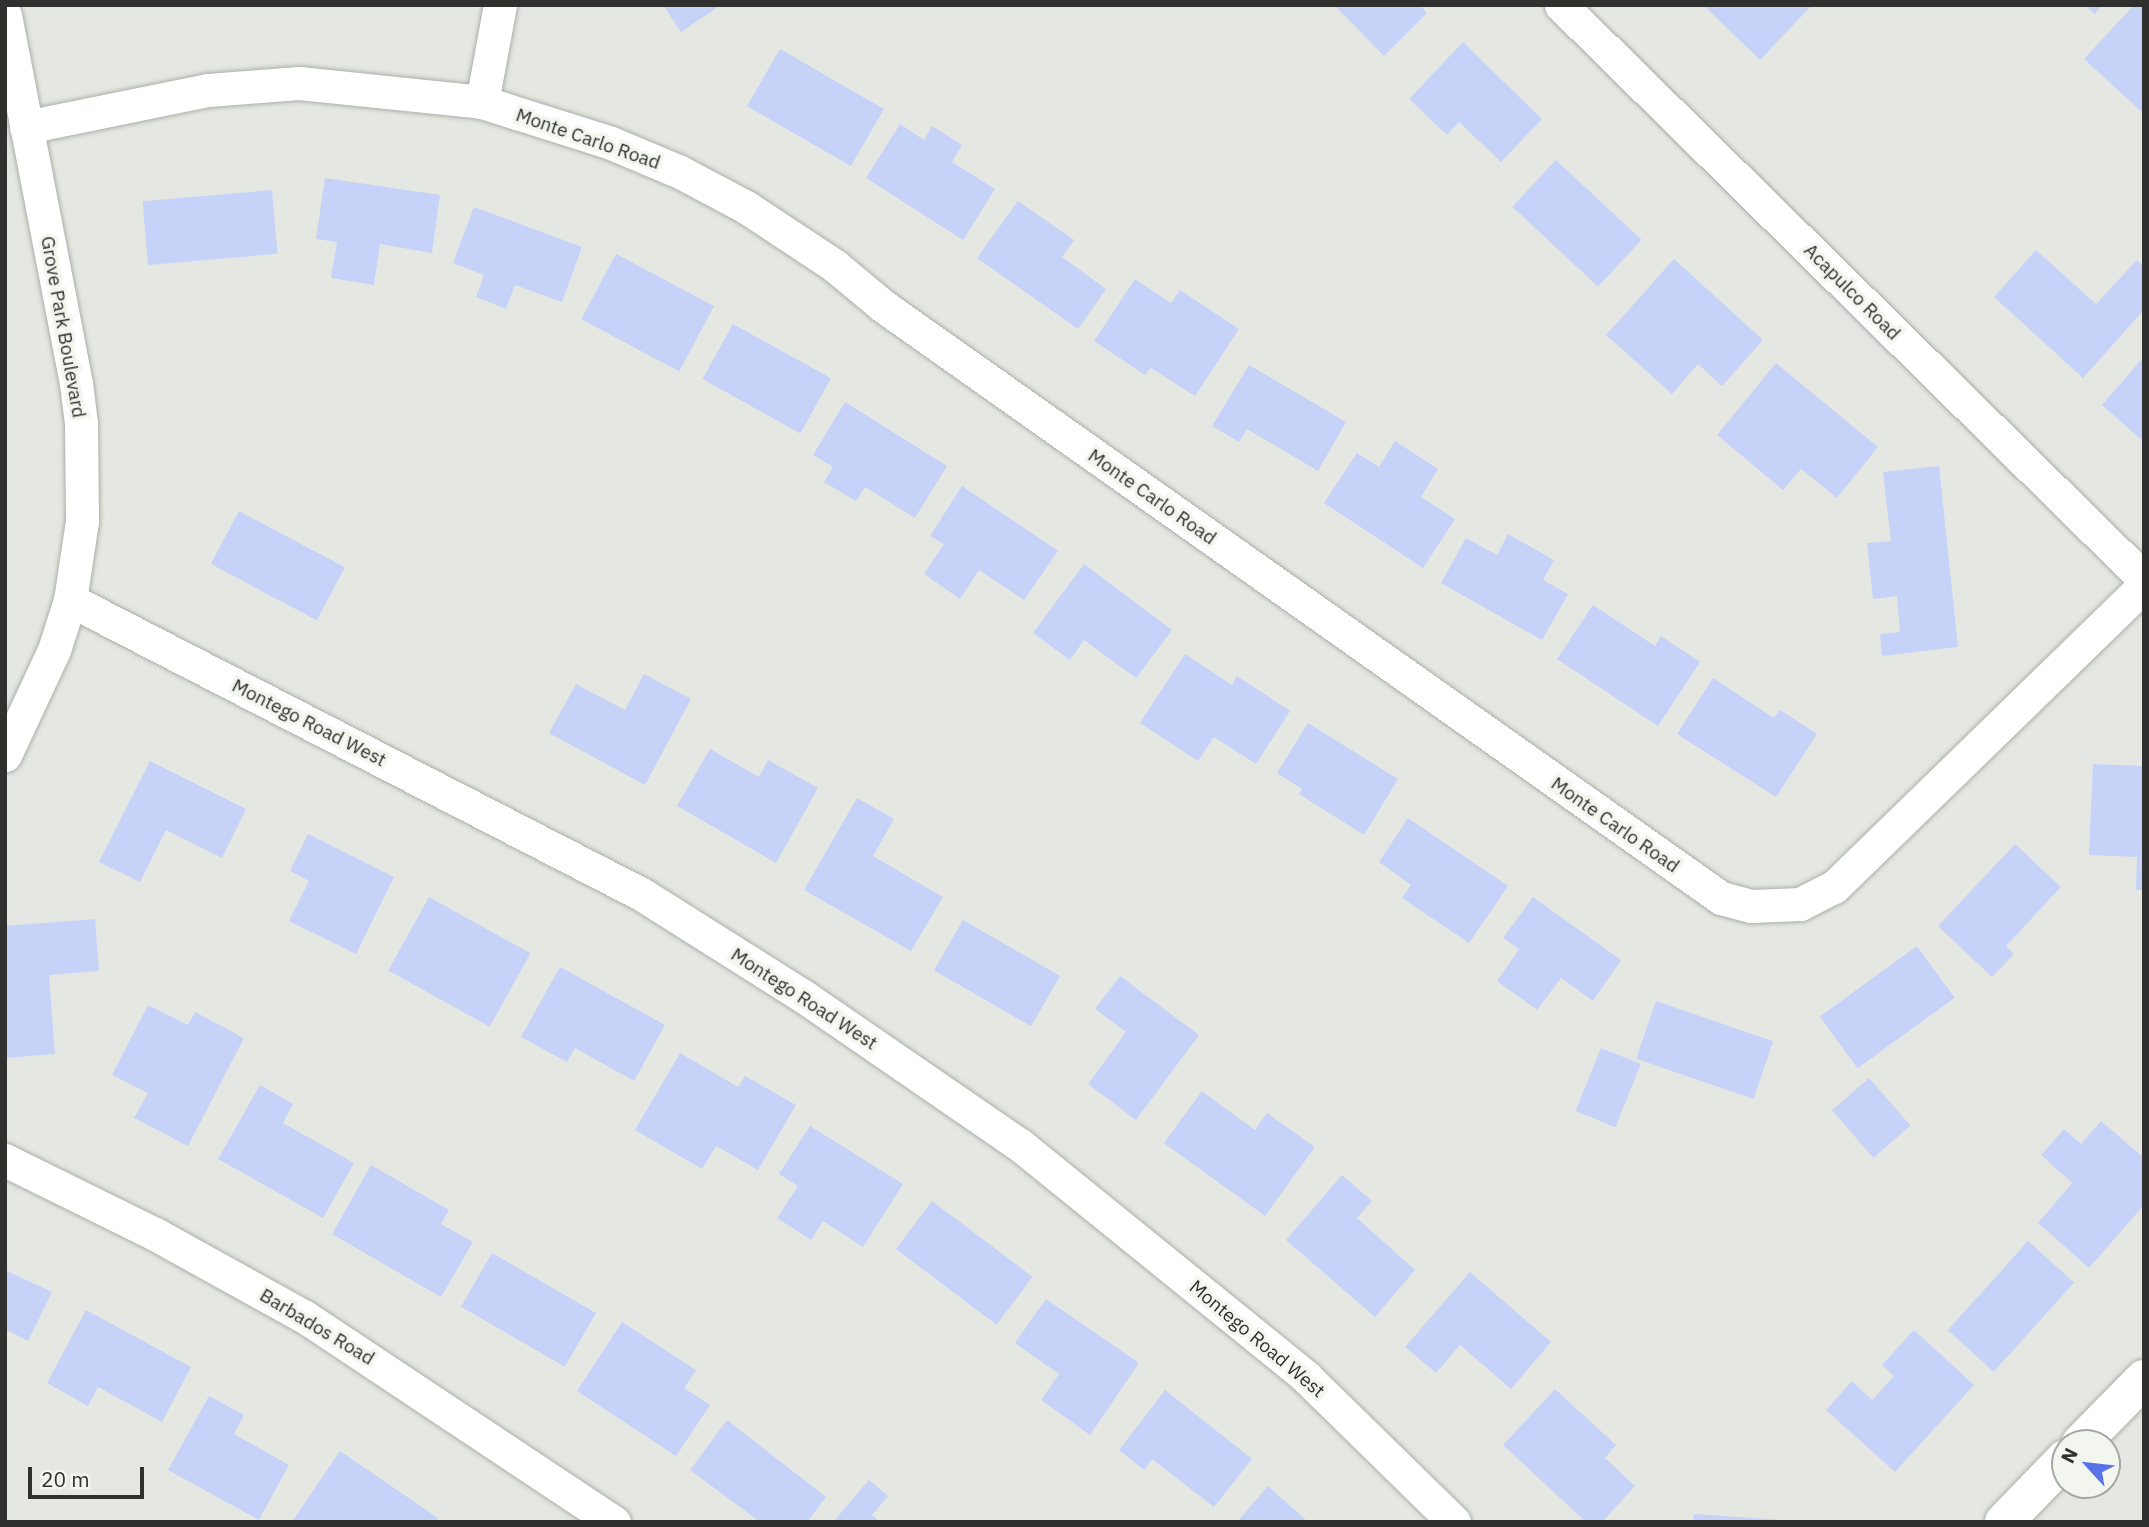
<!DOCTYPE html>
<html>
<head>
<meta charset="utf-8">
<style>
	body { margin:0 }
	#map { position:relative; width:2149px; height:1527px; overflow:hidden; background:#e5e8e2; font-family:"IBM Plex Sans",sans-serif }
	div>[style] { position:absolute }
	.building>* { inset:0; background:#c6d2f8; transform-origin:0 0 }
	.roads { filter:drop-shadow(0 0 2px #abafa9) drop-shadow(0 0 2px #abafa9) }
	.minor>* { height:33px; margin:-16.5px; padding:0 16.5px; transform-origin:16.5px; border-radius:16.5px; background:#fff }
	.tertiary>* { height:38px; margin:-19px; padding:0 19px; transform-origin:19px; border-radius:19px; background:#fff }
	span { translate:-50% -50%; white-space:nowrap; text-align:center; line-height:1.15; -webkit-text-stroke:7px #f2f6ef; paint-order:stroke }
	.street-label { font-size:19px; color:#30312f }
	.frame { position:absolute; inset:0; border:7px solid #30312f; pointer-events:none }
	.north { position:absolute; left:2051px; top:1429px; width:70px; height:70px; box-sizing:border-box; background:#f2f6ef; border:2px solid #a4a7a2; border-radius:50%; rotate:297deg; font-size:19px; font-weight:700; line-height:28px; text-align:center; color:#30312f }
	.north::after { content:''; display:block; margin:auto; width:24px; height:32px; background:#5972e8; clip-path:polygon(50% 0,100% 100%,50% 72%,0 100%) }
	.scale { position:absolute; left:28px; top:1467px; width:116px; height:32px; box-sizing:border-box; border:4px solid #30312f; border-top:0; padding-left:9px; font-size:21px; line-height:24px; white-space:nowrap; color:#30312f; -webkit-text-stroke:5px #f2f6ef; paint-order:stroke }
</style>
</head>
<body>
<div id="map">
	<div class="building">
		<div style="clip-path:polygon(663px 5px,721px 5px,681px 32px)"></div>
		<div style="clip-path:polygon(1334px 5px,1420px 5px,1427px 13px,1384px 56px)"></div>
		<div style="clip-path:polygon(1703px 5px,1812px 5px,1760px 60px)"></div>
		<div style="clip-path:polygon(2084px 5px,2102px 5px,2095px 14px)"></div>
		<div style="clip-path:polygon(2134px 5px,2144px 5px,2144px 114px,2084px 59px)"></div>
		<div style="clip-path:polygon(1463px 42px,1542px 119px,1501px 162px,1459px 122px,1447px 135px,1409px 99px)"></div>
		<div style="left:780px;top:49px;width:120px;height:66px;rotate:30deg"></div>
		<div style="clip-path:polygon(900px 124px,924px 140px,932px 126px,962px 145px,952px 162px,995px 189px,963px 240px,866px 178px)"></div>
		<div style="left:1556px;top:160px;width:117px;height:64px;rotate:43deg"></div>
		<div style="clip-path:polygon(325px 178px,440px 195px,432px 253px,380px 244px,374px 285px,331px 278px,337px 242px,316px 239px)"></div>
		<div style="left:272px;top:190px;width:64px;height:130px;rotate:85deg"></div>
		<div style="clip-path:polygon(1018px 201px,1074px 240px,1062px 257px,1106px 289px,1078px 329px,977px 258px)"></div>
		<div style="clip-path:polygon(474px 207px,582px 247px,562px 302px,515px 285px,506px 309px,476px 297px,484px 275px,453px 263px)"></div>
		<div style="clip-path:polygon(2036px 250px,2096px 304px,2137px 260px,2144px 266px,2144px 310px,2083px 378px,1994px 297px)"></div>
		<div style="left:616px;top:254px;width:111px;height:74px;rotate:28deg"></div>
		<div style="clip-path:polygon(1674px 259px,1763px 340px,1722px 386px,1698px 364px,1672px 394px,1606px 335px)"></div>
		<div style="clip-path:polygon(1135px 279px,1171px 303px,1180px 290px,1239px 329px,1195px 396px,1151px 368px,1145px 375px,1094px 341px)"></div>
		<div style="left:733px;top:324px;width:112px;height:63px;rotate:29deg"></div>
		<div style="clip-path:polygon(2141px 360px,2144px 361px,2144px 442px,2102px 405px)"></div>
		<div style="clip-path:polygon(1776px 363px,1878px 447px,1837px 498px,1801px 469px,1783px 490px,1717px 435px)"></div>
		<div style="clip-path:polygon(1249px 365px,1346px 422px,1318px 471px,1247px 429px,1239px 442px,1212px 426px)"></div>
		<div style="clip-path:polygon(845px 402px,947px 466px,915px 518px,865px 487px,856px 501px,824px 482px,833px 467px,813px 455px)"></div>
		<div style="clip-path:polygon(1395px 441px,1438px 469px,1421px 497px,1455px 519px,1423px 568px,1324px 503px,1357px 453px,1379px 467px)"></div>
		<div style="clip-path:polygon(1939px 466px,1958px 647px,1882px 656px,1880px 634px,1900px 632px,1897px 596px,1873px 599px,1867px 543px,1891px 541px,1883px 472px)"></div>
		<div style="clip-path:polygon(962px 486px,1058px 551px,1024px 600px,979px 570px,960px 599px,924px 574px,944px 544px,930px 536px)"></div>
		<div style="left:239px;top:511px;width:120px;height:60px;rotate:28deg"></div>
		<div style="clip-path:polygon(1508px 534px,1554px 560px,1543px 580px,1568px 594px,1542px 640px,1441px 583px,1466px 538px,1497px 555px)"></div>
		<div style="clip-path:polygon(1084px 564px,1172px 630px,1136px 678px,1084px 640px,1070px 660px,1033px 633px)"></div>
		<div style="clip-path:polygon(1593px 605px,1655px 646px,1661px 636px,1700px 662px,1658px 726px,1557px 659px)"></div>
		<div style="clip-path:polygon(1185px 654px,1232px 685px,1237px 676px,1290px 711px,1256px 764px,1214px 737px,1198px 761px,1140px 723px)"></div>
		<div style="clip-path:polygon(644px 674px,691px 699px,645px 785px,549px 733px,576px 684px,625px 710px)"></div>
		<div style="clip-path:polygon(1713px 678px,1774px 718px,1780px 710px,1817px 734px,1776px 797px,1677px 734px)"></div>
		<div style="clip-path:polygon(1308px 723px,1398px 779px,1364px 835px,1299px 794px,1302px 789px,1277px 773px)"></div>
		<div style="clip-path:polygon(710px 749px,759px 777px,768px 760px,818px 788px,776px 863px,677px 806px)"></div>
		<div style="clip-path:polygon(150px 761px,246px 809px,222px 858px,166px 830px,140px 882px,99px 862px)"></div>
		<div style="clip-path:polygon(2093px 764px,2144px 766px,2144px 890px,2136px 890px,2137px 857px,2089px 855px)"></div>
		<div style="clip-path:polygon(857px 798px,894px 819px,873px 856px,943px 897px,911px 951px,804px 890px)"></div>
		<div style="clip-path:polygon(1408px 818px,1508px 886px,1469px 943px,1402px 898px,1411px 885px,1379px 862px)"></div>
		<div style="clip-path:polygon(308px 834px,394px 877px,356px 954px,289px 921px,309px 881px,290px 871px)"></div>
		<div style="clip-path:polygon(2015px 844px,2061px 887px,2006px 946px,2014px 954px,1992px 977px,1938px 926px)"></div>
		<div style="left:429px;top:897px;width:116px;height:84px;rotate:29deg"></div>
		<div style="clip-path:polygon(1533px 897px,1621px 960px,1593px 1001px,1561px 978px,1537px 1010px,1497px 981px,1519px 949px,1503px 938px)"></div>
		<div style="clip-path:polygon(95px 919px,99px 971px,49px 975px,55px 1054px,5px 1058px,5px 926px)"></div>
		<div style="left:963px;top:920px;width:112px;height:58px;rotate:30deg"></div>
		<div style="left:1917px;top:946px;width:64px;height:120px;rotate:54deg"></div>
		<div style="clip-path:polygon(560px 967px,665px 1025px,634px 1081px,575px 1048px,567px 1062px,521px 1037px)"></div>
		<div style="clip-path:polygon(1120px 976px,1199px 1035px,1136px 1120px,1088px 1084px,1126px 1032px,1095px 1009px)"></div>
		<div style="left:1656px;top:1001px;width:124px;height:61px;rotate:19deg"></div>
		<div style="clip-path:polygon(148px 1005px,188px 1025px,195px 1012px,244px 1038px,188px 1146px,134px 1118px,148px 1093px,112px 1075px)"></div>
		<div style="left:1601px;top:1048px;width:43px;height:68px;rotate:22deg"></div>
		<div style="clip-path:polygon(680px 1053px,738px 1087px,745px 1076px,796px 1105px,758px 1170px,716px 1146px,702px 1169px,635px 1130px)"></div>
		<div style="left:1869px;top:1078px;width:63px;height:49px;rotate:49deg"></div>
		<div style="clip-path:polygon(260px 1085px,293px 1104px,283px 1123px,354px 1163px,323px 1218px,218px 1159px)"></div>
		<div style="clip-path:polygon(1202px 1091px,1255px 1130px,1267px 1113px,1315px 1147px,1265px 1216px,1164px 1143px)"></div>
		<div style="clip-path:polygon(2101px 1121px,2144px 1158px,2144px 1205px,2089px 1268px,2038px 1223px,2072px 1183px,2041px 1155px,2064px 1129px,2081px 1144px)"></div>
		<div style="clip-path:polygon(810px 1126px,903px 1184px,863px 1247px,823px 1221px,811px 1240px,777px 1218px,798px 1186px,779px 1174px)"></div>
		<div style="clip-path:polygon(371px 1165px,449px 1210px,441px 1224px,473px 1242px,441px 1297px,332px 1234px)"></div>
		<div style="clip-path:polygon(1342px 1175px,1372px 1201px,1357px 1218px,1415px 1270px,1375px 1317px,1286px 1240px)"></div>
		<div style="left:932px;top:1201px;width:126px;height:60px;rotate:37deg"></div>
		<div style="left:2028px;top:1241px;width:62px;height:120px;rotate:42deg"></div>
		<div style="left:492px;top:1253px;width:120px;height:62px;rotate:30deg"></div>
		<div style="clip-path:polygon(5px 1270px,52px 1292px,28px 1341px,5px 1329px)"></div>
		<div style="clip-path:polygon(1470px 1272px,1551px 1342px,1511px 1389px,1460px 1345px,1436px 1373px,1405px 1347px)"></div>
		<div style="clip-path:polygon(1046px 1299px,1139px 1363px,1090px 1435px,1041px 1400px,1059px 1374px,1015px 1343px)"></div>
		<div style="clip-path:polygon(86px 1310px,191px 1367px,162px 1422px,98px 1387px,88px 1406px,47px 1383px)"></div>
		<div style="clip-path:polygon(622px 1322px,696px 1370px,684px 1388px,710px 1405px,676px 1456px,577px 1391px)"></div>
		<div style="clip-path:polygon(1914px 1330px,1974px 1385px,1895px 1472px,1826px 1410px,1852px 1381px,1872px 1400px,1894px 1376px,1882px 1365px)"></div>
		<div style="clip-path:polygon(1555px 1389px,1616px 1445px,1605px 1458px,1635px 1486px,1602px 1522px,1586px 1522px,1503px 1445px)"></div>
		<div style="clip-path:polygon(1165px 1390px,1252px 1459px,1214px 1507px,1152px 1459px,1144px 1470px,1119px 1450px)"></div>
		<div style="clip-path:polygon(209px 1396px,244px 1415px,234px 1434px,289px 1465px,259px 1520px,168px 1470px)"></div>
		<div style="clip-path:polygon(727px 1420px,826px 1497px,807px 1522px,760px 1522px,690px 1470px)"></div>
		<div style="clip-path:polygon(340px 1451px,438px 1518px,436px 1522px,292px 1522px)"></div>
		<div style="clip-path:polygon(869px 1480px,888px 1496px,872px 1515px,880px 1522px,833px 1522px)"></div>
		<div style="clip-path:polygon(1268px 1486px,1308px 1522px,1237px 1522px)"></div>
		<div style="clip-path:polygon(1694px 1514px,1783px 1520px,1783px 1522px,1693px 1522px)"></div>
	</div>
	<div class="roads">
		<div class="minor">
			<div style="left:1561px;top:5px;width:818px;rotate:44.55deg"></div>
			<div style="left:5px;top:15px;width:375px;rotate:79.1deg"></div>
			<div style="left:76px;top:383px;width:40px;rotate:82.9deg"></div>
			<div style="left:81px;top:423px;width:98px;rotate:89.4deg"></div>
			<div style="left:82px;top:521px;width:80px;rotate:98.6deg"></div>
			<div style="left:70px;top:600px;width:52px;rotate:107.7deg"></div>
			<div style="left:54px;top:650px;width:116px;rotate:115deg"></div>
			<div style="left:482px;top:102px;width:99px;rotate:-79.5deg"></div>
			<div style="left:26px;top:127px;width:186px;rotate:-11.5deg"></div>
			<div style="left:208px;top:90px;width:91px;rotate:-4.4deg"></div>
			<div style="left:299px;top:83px;width:184px;rotate:5.9deg"></div>
			<div style="left:482px;top:102px;width:135px;rotate:17.6deg"></div>
			<div style="left:611px;top:143px;width:75px;rotate:22.8deg"></div>
			<div style="left:680px;top:172px;width:75px;rotate:27.9deg"></div>
			<div style="left:746px;top:207px;width:107px;rotate:33.5deg"></div>
			<div style="left:835px;top:266px;width:62px;rotate:39.8deg"></div>
			<div style="left:883px;top:306px;width:1026px;rotate:35.24deg"></div>
			<div style="left:1721px;top:898px;width:31px;rotate:15deg"></div>
			<div style="left:1751px;top:906px;width:49px;rotate:-2.3deg"></div>
			<div style="left:1800px;top:904px;width:38px;rotate:-27deg"></div>
			<div style="left:1834px;top:887px;width:432px;rotate:-44.2deg"></div>
			<div style="left:70px;top:600px;width:644px;rotate:27.24deg"></div>
			<div style="left:643px;top:895px;width:189px;rotate:32.3deg"></div>
			<div style="left:803px;top:996px;width:263px;rotate:34.5deg"></div>
			<div style="left:1020px;top:1145px;width:368px;rotate:39deg"></div>
			<div style="left:1306px;top:1377px;width:207px;rotate:44.4deg"></div>
			<div style="left:5px;top:1160px;width:167px;rotate:26.3deg"></div>
			<div style="left:155px;top:1234px;width:171px;rotate:29deg"></div>
			<div style="left:305px;top:1317px;width:371px;rotate:33.6deg"></div>
		</div>
		<div class="tertiary">
			<div style="left:2081px;top:1443px;width:90px;rotate:-45.5deg"></div>
			<div style="left:2004px;top:1522px;width:88px;rotate:-45.9deg"></div>
		</div>
	</div>
	<div class="street-label">
		<span style="left:588px;top:139px;rotate:19deg">Monte Carlo Road</span>
		<span style="left:1852px;top:292px;rotate:45deg">Acapulco Road</span>
		<span style="left:63px;top:327px;rotate:80deg">Grove Park Boulevard</span>
		<span style="left:1152px;top:497px;rotate:35deg">Monte Carlo Road</span>
		<span style="left:309px;top:723px;rotate:27deg">Montego Road West</span>
		<span style="left:1615px;top:825px;rotate:35deg">Monte Carlo Road</span>
		<span style="left:804px;top:999px;rotate:33deg">Montego Road West</span>
		<span style="left:317px;top:1327px;rotate:31deg">Barbados Road</span>
		<span style="left:1257px;top:1339px;rotate:40deg">Montego Road West</span>
	</div>
	<div class="frame"></div>
	<div class="north">N</div>
	<div class="scale">20 m</div>
</div>
</body>
</html>
